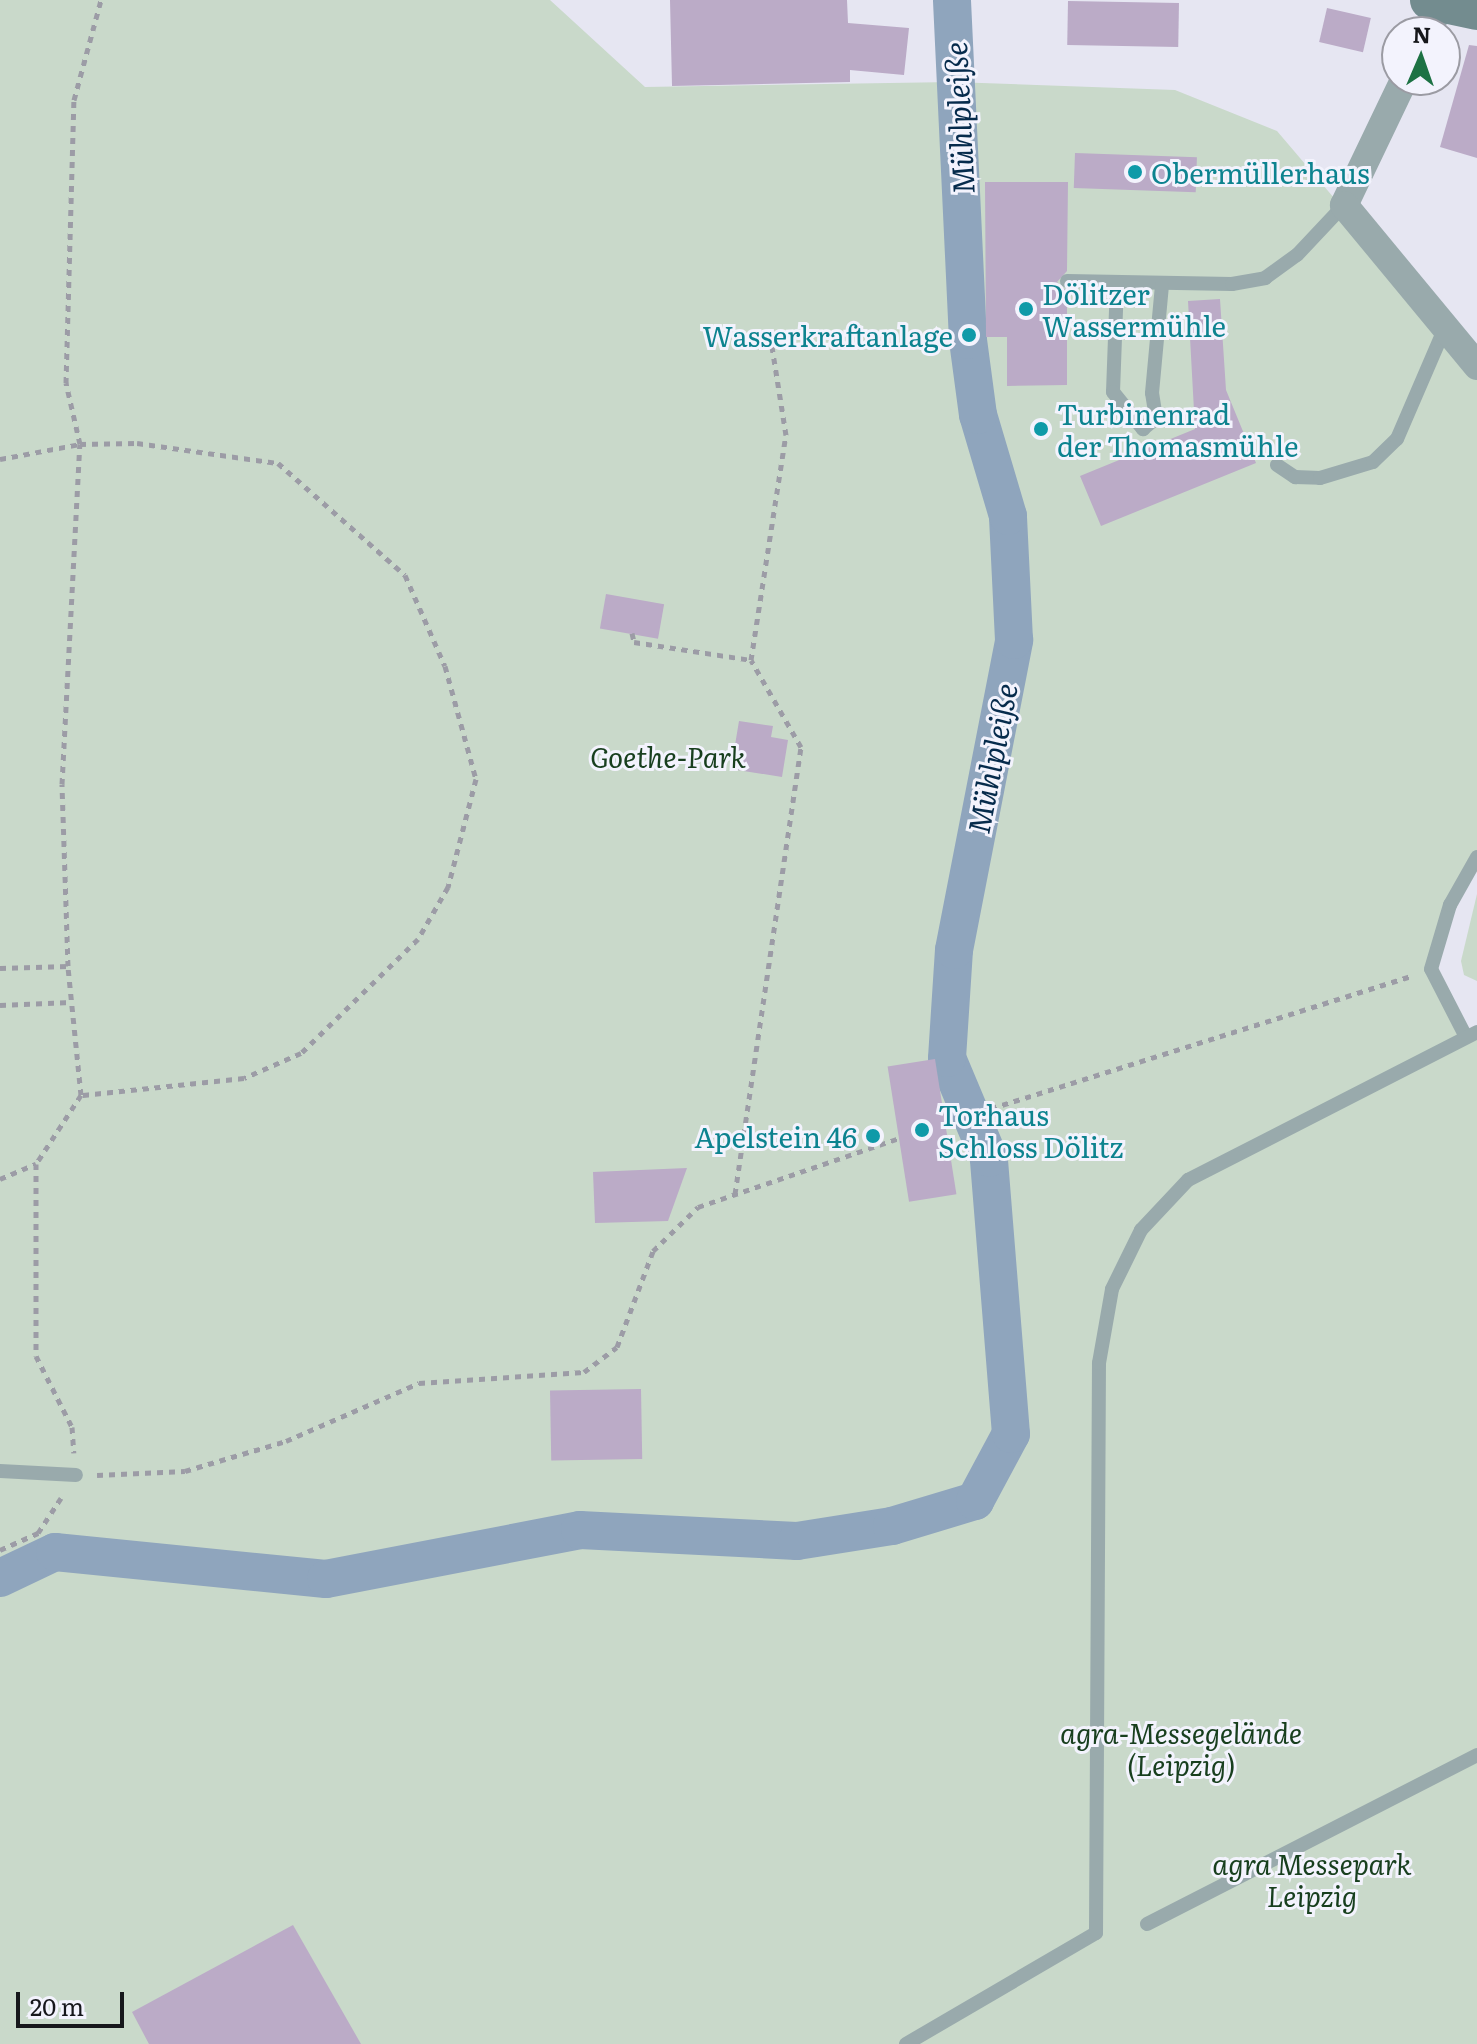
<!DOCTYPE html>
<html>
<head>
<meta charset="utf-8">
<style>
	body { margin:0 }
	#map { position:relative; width:1477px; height:2044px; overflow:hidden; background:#e6e6f2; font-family:Literata,serif }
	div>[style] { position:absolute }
	.green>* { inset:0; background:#c9d9ca }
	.canal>* { height:38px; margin:-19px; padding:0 19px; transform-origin:19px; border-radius:19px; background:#8fa5bd }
	.building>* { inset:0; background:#bbabc7; transform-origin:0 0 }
	.path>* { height:5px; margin-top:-2.5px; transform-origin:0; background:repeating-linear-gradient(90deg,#9c9ca6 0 6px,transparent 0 12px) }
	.lane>* { height:14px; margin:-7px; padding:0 7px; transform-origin:7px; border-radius:7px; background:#99aaac }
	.street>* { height:28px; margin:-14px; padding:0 14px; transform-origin:14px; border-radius:14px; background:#99aaac }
	.secondary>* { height:40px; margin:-20px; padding:0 20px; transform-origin:20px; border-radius:20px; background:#738c8f }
	.dots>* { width:22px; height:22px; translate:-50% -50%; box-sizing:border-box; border:4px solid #f3f3fd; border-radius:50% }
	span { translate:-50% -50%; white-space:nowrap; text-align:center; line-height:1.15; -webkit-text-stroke:6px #f3f3fd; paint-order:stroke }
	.culture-label { font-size:28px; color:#0d838f }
	.left { translate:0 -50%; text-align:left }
	.right { translate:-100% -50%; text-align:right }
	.park-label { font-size:28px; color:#183f1e; font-style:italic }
	.water-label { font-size:30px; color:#062b4c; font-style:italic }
	.north { position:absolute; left:1381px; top:16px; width:80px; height:80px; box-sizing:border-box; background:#f3f3fd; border:2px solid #9b9ba3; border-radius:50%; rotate:2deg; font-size:22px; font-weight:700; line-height:32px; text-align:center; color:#16171b }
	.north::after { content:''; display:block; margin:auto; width:28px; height:36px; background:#1d7244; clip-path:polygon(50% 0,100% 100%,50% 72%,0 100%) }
	.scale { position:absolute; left:16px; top:1992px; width:108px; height:36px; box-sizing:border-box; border:4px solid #16171b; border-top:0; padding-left:10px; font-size:24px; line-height:28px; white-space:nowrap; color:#16171b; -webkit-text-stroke:6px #f3f3fd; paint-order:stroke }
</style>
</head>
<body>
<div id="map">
	<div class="green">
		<div style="clip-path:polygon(0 0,550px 0,645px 87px,953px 82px,1175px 90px,1277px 131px,1477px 366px,1477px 857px,1431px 969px,1466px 1036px,1477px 1034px,1477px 2044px,0 2044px)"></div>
		<div style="clip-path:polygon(1477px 894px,1477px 981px,1464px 975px,1461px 961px)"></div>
	</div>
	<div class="canal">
		<div style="left:0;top:1578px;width:61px;rotate:-25.3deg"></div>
		<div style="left:55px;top:1552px;width:272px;rotate:5.7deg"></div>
		<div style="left:326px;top:1579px;width:259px;rotate:-10.9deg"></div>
		<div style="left:580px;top:1530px;width:217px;rotate:2.9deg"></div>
		<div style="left:797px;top:1541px;width:96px;rotate:-9deg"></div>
		<div style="left:892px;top:1526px;width:87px;rotate:-16.8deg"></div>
		<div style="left:975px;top:1501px;width:76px;rotate:-61.8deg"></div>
		<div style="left:1011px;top:1434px;width:277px;rotate:-94.6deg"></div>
		<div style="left:989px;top:1158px;width:108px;rotate:-112.8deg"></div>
		<div style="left:947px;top:1058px;width:108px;rotate:-86.3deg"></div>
		<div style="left:954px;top:950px;width:316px;rotate:-79deg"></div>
		<div style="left:1014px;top:640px;width:124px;rotate:-92.8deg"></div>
		<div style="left:1008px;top:516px;width:105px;rotate:-106.5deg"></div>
		<div style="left:978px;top:415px;width:76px;rotate:-97.6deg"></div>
		<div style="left:968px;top:340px;width:340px;rotate:-92.7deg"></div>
	</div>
	<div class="building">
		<div style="clip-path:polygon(670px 0,847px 0,848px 23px,909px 28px,904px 75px,850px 70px,850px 82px,672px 86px)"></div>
		<div style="left:1068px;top:1px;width:111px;height:44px;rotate:1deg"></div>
		<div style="left:1327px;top:8px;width:45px;height:35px;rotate:13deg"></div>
		<div style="clip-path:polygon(1469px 45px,1477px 46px,1477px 158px,1440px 147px)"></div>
		<div style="left:1075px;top:153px;width:122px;height:35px;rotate:2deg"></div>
		<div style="clip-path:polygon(985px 182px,1068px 182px,1067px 271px,1057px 282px,1067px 291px,1067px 385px,1007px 386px,1007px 337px,986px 337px)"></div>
		<div style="clip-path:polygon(1220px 299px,1226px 390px,1256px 463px,1101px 526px,1080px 476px,1195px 429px,1188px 301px)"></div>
		<div style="left:606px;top:594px;width:59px;height:35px;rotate:10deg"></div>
		<div style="clip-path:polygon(739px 721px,773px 726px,771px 737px,788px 740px,782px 777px,731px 769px)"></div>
		<div style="left:935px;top:1059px;width:137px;height:48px;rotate:81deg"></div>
		<div style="clip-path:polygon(687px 1168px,668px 1221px,595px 1223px,593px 1172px)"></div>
		<div style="left:641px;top:1389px;width:70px;height:91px;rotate:89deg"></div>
		<div style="clip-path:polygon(293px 1925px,361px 2044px,149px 2044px,132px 2012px)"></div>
	</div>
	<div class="path">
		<div style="left:0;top:459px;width:81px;rotate:-10.6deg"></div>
		<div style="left:80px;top:444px;width:57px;rotate:-1deg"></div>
		<div style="left:137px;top:443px;width:142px;rotate:8.1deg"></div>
		<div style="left:278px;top:463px;width:169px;rotate:41.4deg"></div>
		<div style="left:405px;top:575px;width:99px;rotate:66.3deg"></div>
		<div style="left:445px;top:666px;width:117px;rotate:74.7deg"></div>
		<div style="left:476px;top:779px;width:112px;rotate:104.5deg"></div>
		<div style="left:448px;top:887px;width:60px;rotate:120deg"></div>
		<div style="left:418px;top:939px;width:163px;rotate:135.7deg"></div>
		<div style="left:301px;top:1053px;width:62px;rotate:156.3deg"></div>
		<div style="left:244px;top:1078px;width:164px;rotate:174deg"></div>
		<div style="left:81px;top:1095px;width:82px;rotate:123.1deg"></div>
		<div style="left:36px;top:1164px;width:192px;rotate:90deg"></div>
		<div style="left:36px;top:1356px;width:80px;rotate:63.1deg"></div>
		<div style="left:72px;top:1427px;width:26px;rotate:86deg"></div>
		<div style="left:632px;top:633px;width:9px;rotate:77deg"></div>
		<div style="left:634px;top:642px;width:118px;rotate:8.7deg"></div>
		<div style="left:0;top:968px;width:68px;rotate:-1.7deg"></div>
		<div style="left:0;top:1005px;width:71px;rotate:-2.4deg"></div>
		<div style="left:81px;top:1095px;width:130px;rotate:-95.8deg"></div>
		<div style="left:68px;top:966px;width:182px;rotate:-91.9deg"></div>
		<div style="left:62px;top:784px;width:340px;rotate:-87deg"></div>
		<div style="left:80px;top:444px;width:63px;rotate:-102.9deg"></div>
		<div style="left:66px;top:383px;width:283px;rotate:-88.4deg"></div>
		<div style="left:74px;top:100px;width:104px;rotate:-74.9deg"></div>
		<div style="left:945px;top:1123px;width:488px;rotate:-17.5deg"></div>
		<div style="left:0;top:1179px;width:39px;rotate:-23deg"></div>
		<div style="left:735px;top:1194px;width:452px;rotate:-81.6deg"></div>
		<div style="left:801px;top:747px;width:100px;rotate:-119.9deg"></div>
		<div style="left:751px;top:660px;width:228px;rotate:-81.2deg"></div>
		<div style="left:786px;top:435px;width:102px;rotate:-99deg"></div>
		<div style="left:97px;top:1475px;width:88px;rotate:-2.6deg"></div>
		<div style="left:185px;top:1471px;width:105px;rotate:-16.5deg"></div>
		<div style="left:286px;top:1441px;width:145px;rotate:-23.6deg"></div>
		<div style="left:419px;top:1383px;width:165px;rotate:-3.8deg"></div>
		<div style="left:584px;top:1372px;width:41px;rotate:-37.1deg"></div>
		<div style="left:617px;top:1347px;width:103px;rotate:-69.4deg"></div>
		<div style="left:653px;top:1251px;width:63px;rotate:-44.4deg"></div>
		<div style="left:698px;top:1207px;width:213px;rotate:-18.9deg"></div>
		<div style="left:0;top:1550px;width:42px;rotate:-24.1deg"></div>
		<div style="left:38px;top:1533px;width:42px;rotate:-56.7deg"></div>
	</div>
	<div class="lane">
		<div style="left:1067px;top:281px;width:165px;rotate:1deg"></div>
		<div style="left:1232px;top:284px;width:34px;rotate:-10deg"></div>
		<div style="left:1265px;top:278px;width:39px;rotate:-36deg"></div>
		<div style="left:1297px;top:255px;width:69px;rotate:-46.8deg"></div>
		<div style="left:1117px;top:283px;width:109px;rotate:92.1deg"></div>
		<div style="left:1113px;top:392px;width:48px;rotate:51deg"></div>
		<div style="left:1143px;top:429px;width:17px;rotate:-40deg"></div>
		<div style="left:1156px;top:418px;width:25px;rotate:-99deg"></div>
		<div style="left:1152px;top:393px;width:108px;rotate:-84.7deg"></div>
		<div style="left:1277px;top:465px;width:22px;rotate:34deg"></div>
		<div style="left:1295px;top:477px;width:25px;rotate:2deg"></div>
		<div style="left:1320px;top:478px;width:55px;rotate:-16.8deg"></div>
		<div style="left:1373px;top:462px;width:33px;rotate:-44deg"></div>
		<div style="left:1397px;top:439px;width:124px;rotate:-66.7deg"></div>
		<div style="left:1466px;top:1037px;width:76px;rotate:-117.2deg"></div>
		<div style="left:1431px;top:969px;width:67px;rotate:-73.5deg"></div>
		<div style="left:1450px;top:905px;width:55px;rotate:-60.6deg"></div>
		<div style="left:0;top:1471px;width:76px;rotate:3deg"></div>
		<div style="left:1147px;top:1924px;width:371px;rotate:-27.1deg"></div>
		<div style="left:906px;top:2044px;width:220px;rotate:-30.3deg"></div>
		<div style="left:1096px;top:1933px;width:570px;rotate:-89.7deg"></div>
		<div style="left:1099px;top:1363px;width:75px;rotate:-80deg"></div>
		<div style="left:1112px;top:1289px;width:66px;rotate:-63.8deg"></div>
		<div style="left:1141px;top:1230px;width:69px;rotate:-46.8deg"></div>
		<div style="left:1188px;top:1180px;width:325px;rotate:-27.1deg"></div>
	</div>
	<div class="street">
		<div style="left:1427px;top:32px;width:36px;rotate:-63deg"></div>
		<div style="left:1404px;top:80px;width:139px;rotate:115.6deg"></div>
		<div style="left:1344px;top:205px;width:209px;rotate:50.4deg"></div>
	</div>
	<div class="secondary">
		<div style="left:1430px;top:0;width:48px;rotate:12deg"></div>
	</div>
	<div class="dots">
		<div style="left:1135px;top:172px;background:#0f9aa8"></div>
		<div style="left:1026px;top:309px;background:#0f9aa8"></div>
		<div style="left:969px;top:335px;background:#0f9aa8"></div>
		<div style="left:1041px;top:429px;background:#0f9aa8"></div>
		<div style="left:922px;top:1130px;background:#0f9aa8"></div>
		<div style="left:873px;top:1136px;background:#0f9aa8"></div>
	</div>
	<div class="culture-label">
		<span class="left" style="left:1151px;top:172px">Obermüllerhaus</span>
		<span class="left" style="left:1042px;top:309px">Dölitzer<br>Wassermühle</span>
		<span class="right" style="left:953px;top:335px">Wasserkraftanlage</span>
		<span class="left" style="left:1057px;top:429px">Turbinenrad<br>der Thomasmühle</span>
		<span class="left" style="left:938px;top:1130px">Torhaus<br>Schloss Dölitz</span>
		<span class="right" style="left:857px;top:1136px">Apelstein 46</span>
	</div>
	<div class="park-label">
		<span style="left:668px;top:756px">Goethe-Park</span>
		<span style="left:1181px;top:1748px">agra-Messegelände<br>(Leipzig)</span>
		<span style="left:1312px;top:1879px">agra Messepark<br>Leipzig</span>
	</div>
	<div class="water-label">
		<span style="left:958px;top:118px;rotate:-93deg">Mühlpleiße</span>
		<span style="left:991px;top:758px;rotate:-79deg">Mühlpleiße</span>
	</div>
	<div class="north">N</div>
	<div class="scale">20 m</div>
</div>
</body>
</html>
